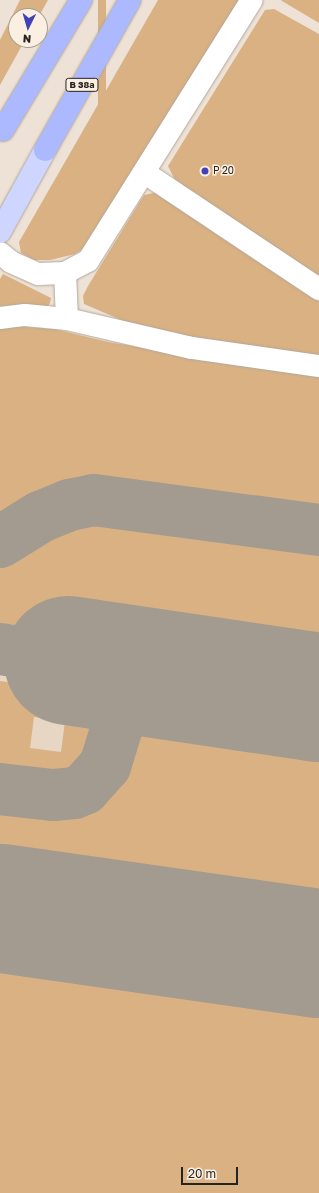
<!DOCTYPE html>
<html>
<head>
<meta charset="utf-8">
<style>
	body { margin:0 }
	#map { position:relative; width:319px; height:1193px; overflow:hidden; background:#ede2d5; font-family:"Golos Text",sans-serif }
	div>[style] { position:absolute }
	.built>* { inset:0; background:#e7d6c3; transform-origin:0 0 }
	.green>* { inset:0; background:#d9b183; transform-origin:0 0 }
	.taxiway>* { height:52px; margin:-26px; padding:0 26px; transform-origin:26px; border-radius:26px; background:#a39a90 }
	.runway>* { height:129px; margin:-64.5px; padding:0 64.5px; transform-origin:64.5px; border-radius:64.5px; background:#a39a90 }
	.roads { filter:drop-shadow(0 0 1px #b2a79b) drop-shadow(0 0 1px #b2a79b) }
	.minor>* { height:22px; margin:-11px; padding:0 11px; transform-origin:11px; border-radius:11px; background:#fff }
	.major>* { height:22px; margin:-11px; padding:0 11px; transform-origin:11px; border-radius:11px; background:#ced5fe }
	.highway>* { height:22px; margin:-11px; padding:0 11px; transform-origin:11px; border-radius:11px; background:#adb9fe }
	.dots>* { width:11px; height:11px; translate:-50% -50%; box-sizing:border-box; border:2px solid #fbefe2; border-radius:50% }
	span { translate:-50% -50%; white-space:nowrap; text-align:center; line-height:1.15; -webkit-text-stroke:3px #fbefe2; paint-order:stroke }
	.shield-label span { padding:1px 3px; background:#fbefe2; border:1px solid; border-radius:3px; -webkit-text-stroke-width:0 }
	.shield-label { font-size:9px; color:#27231e; font-weight:700 }
	.poi-label { font-size:10px; color:#27231e }
	.left { translate:0 -50%; text-align:left }
	.north { position:absolute; left:8px; top:8px; width:40px; height:40px; box-sizing:border-box; background:#fbefe2; border:1px solid #a69d94; border-radius:50%; rotate:185deg; font-size:11px; font-weight:700; line-height:16px; text-align:center; color:#27231e }
	.north::after { content:''; display:block; margin:auto; width:14px; height:18px; background:#4142b7; clip-path:polygon(50% 0,100% 100%,50% 72%,0 100%) }
	.scale { position:absolute; left:181px; top:1167px; width:57px; height:18px; box-sizing:border-box; border:2px solid #27231e; border-top:0; padding-left:5px; font-size:12px; line-height:14px; white-space:nowrap; color:#27231e; -webkit-text-stroke:3px #fbefe2; paint-order:stroke }
</style>
</head>
<body>
<div id="map">
	<div class="built">
		<div style="left:0;top:384px;width:322px;height:809px;rotate:8deg"></div>
	</div>
	<div class="green">
		<div style="clip-path:polygon(20px 0,48px 0,39px 16px,16px 16px,16px 40px,25px 40px,0 85px,0 40px)"></div>
		<div style="left:98px;top:0;width:8px;height:199px"></div>
		<div style="clip-path:polygon(158px 0,239px 0,83px 249px,75px 254px,50px 260px,34px 260px,21px 253px,19px 242px)"></div>
		<div style="clip-path:polygon(281px 0,319px 0,319px 23px,282px 1px)"></div>
		<div style="clip-path:polygon(274px 9px,319px 34px,319px 281px,175px 180px,168px 166px,265px 10px)"></div>
		<div style="clip-path:polygon(158px 192px,193px 211px,319px 301px,319px 360px,208px 343px,126px 322px,84px 304px,83px 296px,88px 286px,144px 195px)"></div>
		<div style="clip-path:polygon(3px 274px,51px 298px,50px 303px,48px 306px,0 308px,0 279px)"></div>
		<div style="clip-path:polygon(12px 326px,54px 329px,108px 342px,319px 376px,319px 516px,91px 485px,56px 494px,17px 513px,0 525px,0 329px)"></div>
		<div style="clip-path:polygon(98px 515px,319px 545px,319px 662px,73px 627px,72px 633px,0 623px,0 561px,34px 537px)"></div>
		<div style="clip-path:polygon(evenodd,0 681px,64px 690px,63px 695px,104px 701px,96px 751px,86px 768px,72px 779px,56px 782px,0 774px,0 681px,34px 717px,65px 721px,61px 752px,30px 748px,34px 717px)"></div>
		<div style="clip-path:polygon(155px 710px,319px 733px,319px 1193px,0 1193px,0 804px,63px 811px,92px 804px,114px 786px,129px 761px,132px 744px,143px 719px,148px 712px)"></div>
	</div>
	<div class="taxiway">
		<div style="left:0;top:542px;width:47px;rotate:-32deg"></div>
		<div style="left:40px;top:517px;width:31px;rotate:-22deg"></div>
		<div style="left:69px;top:505px;width:25px;rotate:-11deg"></div>
		<div style="left:94px;top:500px;width:227px;rotate:7.6deg"></div>
		<div style="left:0;top:649px;width:69px;rotate:9.2deg"></div>
		<div style="left:0;top:789px;width:53px;rotate:6.5deg"></div>
		<div style="left:53px;top:795px;width:21px;rotate:-5deg"></div>
		<div style="left:74px;top:793px;width:11px;rotate:-22deg"></div>
		<div style="left:84px;top:789px;width:31px;rotate:-48deg"></div>
		<div style="left:105px;top:766px;width:68px;rotate:-72.9deg"></div>
		<div style="left:125px;top:701px;width:16px;rotate:-60deg"></div>
		<div style="left:133px;top:687px;width:13px;rotate:-42deg"></div>
		<div style="left:143px;top:678px;width:27px;rotate:-6deg"></div>
		<div style="left:0;top:908px;width:2px"></div>
	</div>
	<div class="runway">
		<div style="left:68px;top:660px;width:254px;rotate:8.4deg"></div>
		<div style="left:2px;top:908px;width:320px;rotate:8.1deg"></div>
	</div>
	<div class="roads">
		<div class="minor">
			<div style="left:145px;top:173px;width:209px;rotate:33.7deg"></div>
			<div style="left:0;top:253px;width:14px;rotate:39deg"></div>
			<div style="left:11px;top:262px;width:30px;rotate:24deg"></div>
			<div style="left:38px;top:274px;width:27px;rotate:-2deg"></div>
			<div style="left:65px;top:273px;width:26px;rotate:-28deg"></div>
			<div style="left:88px;top:261px;width:308px;rotate:-57.9deg"></div>
			<div style="left:65px;top:273px;width:46px;rotate:87.5deg"></div>
			<div style="left:0;top:318px;width:25px;rotate:-7deg"></div>
			<div style="left:25px;top:315px;width:42px;rotate:5.4deg"></div>
			<div style="left:67px;top:319px;width:128px;rotate:13.1deg"></div>
			<div style="left:192px;top:348px;width:128px;rotate:8.1deg"></div>
		</div>
		<div class="major">
			<div style="left:0;top:232px;width:94px;rotate:-61.2deg"></div>
		</div>
		<div class="highway">
			<div style="left:3px;top:130px;width:152px;rotate:-59deg"></div>
			<div style="left:45px;top:150px;width:172px;rotate:-60.5deg"></div>
		</div>
	</div>
	<div class="dots">
		<div style="left:205px;top:171px;background:#4142b7"></div>
	</div>
	<div class="shield-label">
		<span style="left:82px;top:85px">B 38a</span>
	</div>
	<div class="poi-label">
		<span class="left" style="left:213px;top:171px">P 20</span>
	</div>
	<div class="north">N</div>
	<div class="scale">20 m</div>
</div>
</body>
</html>
